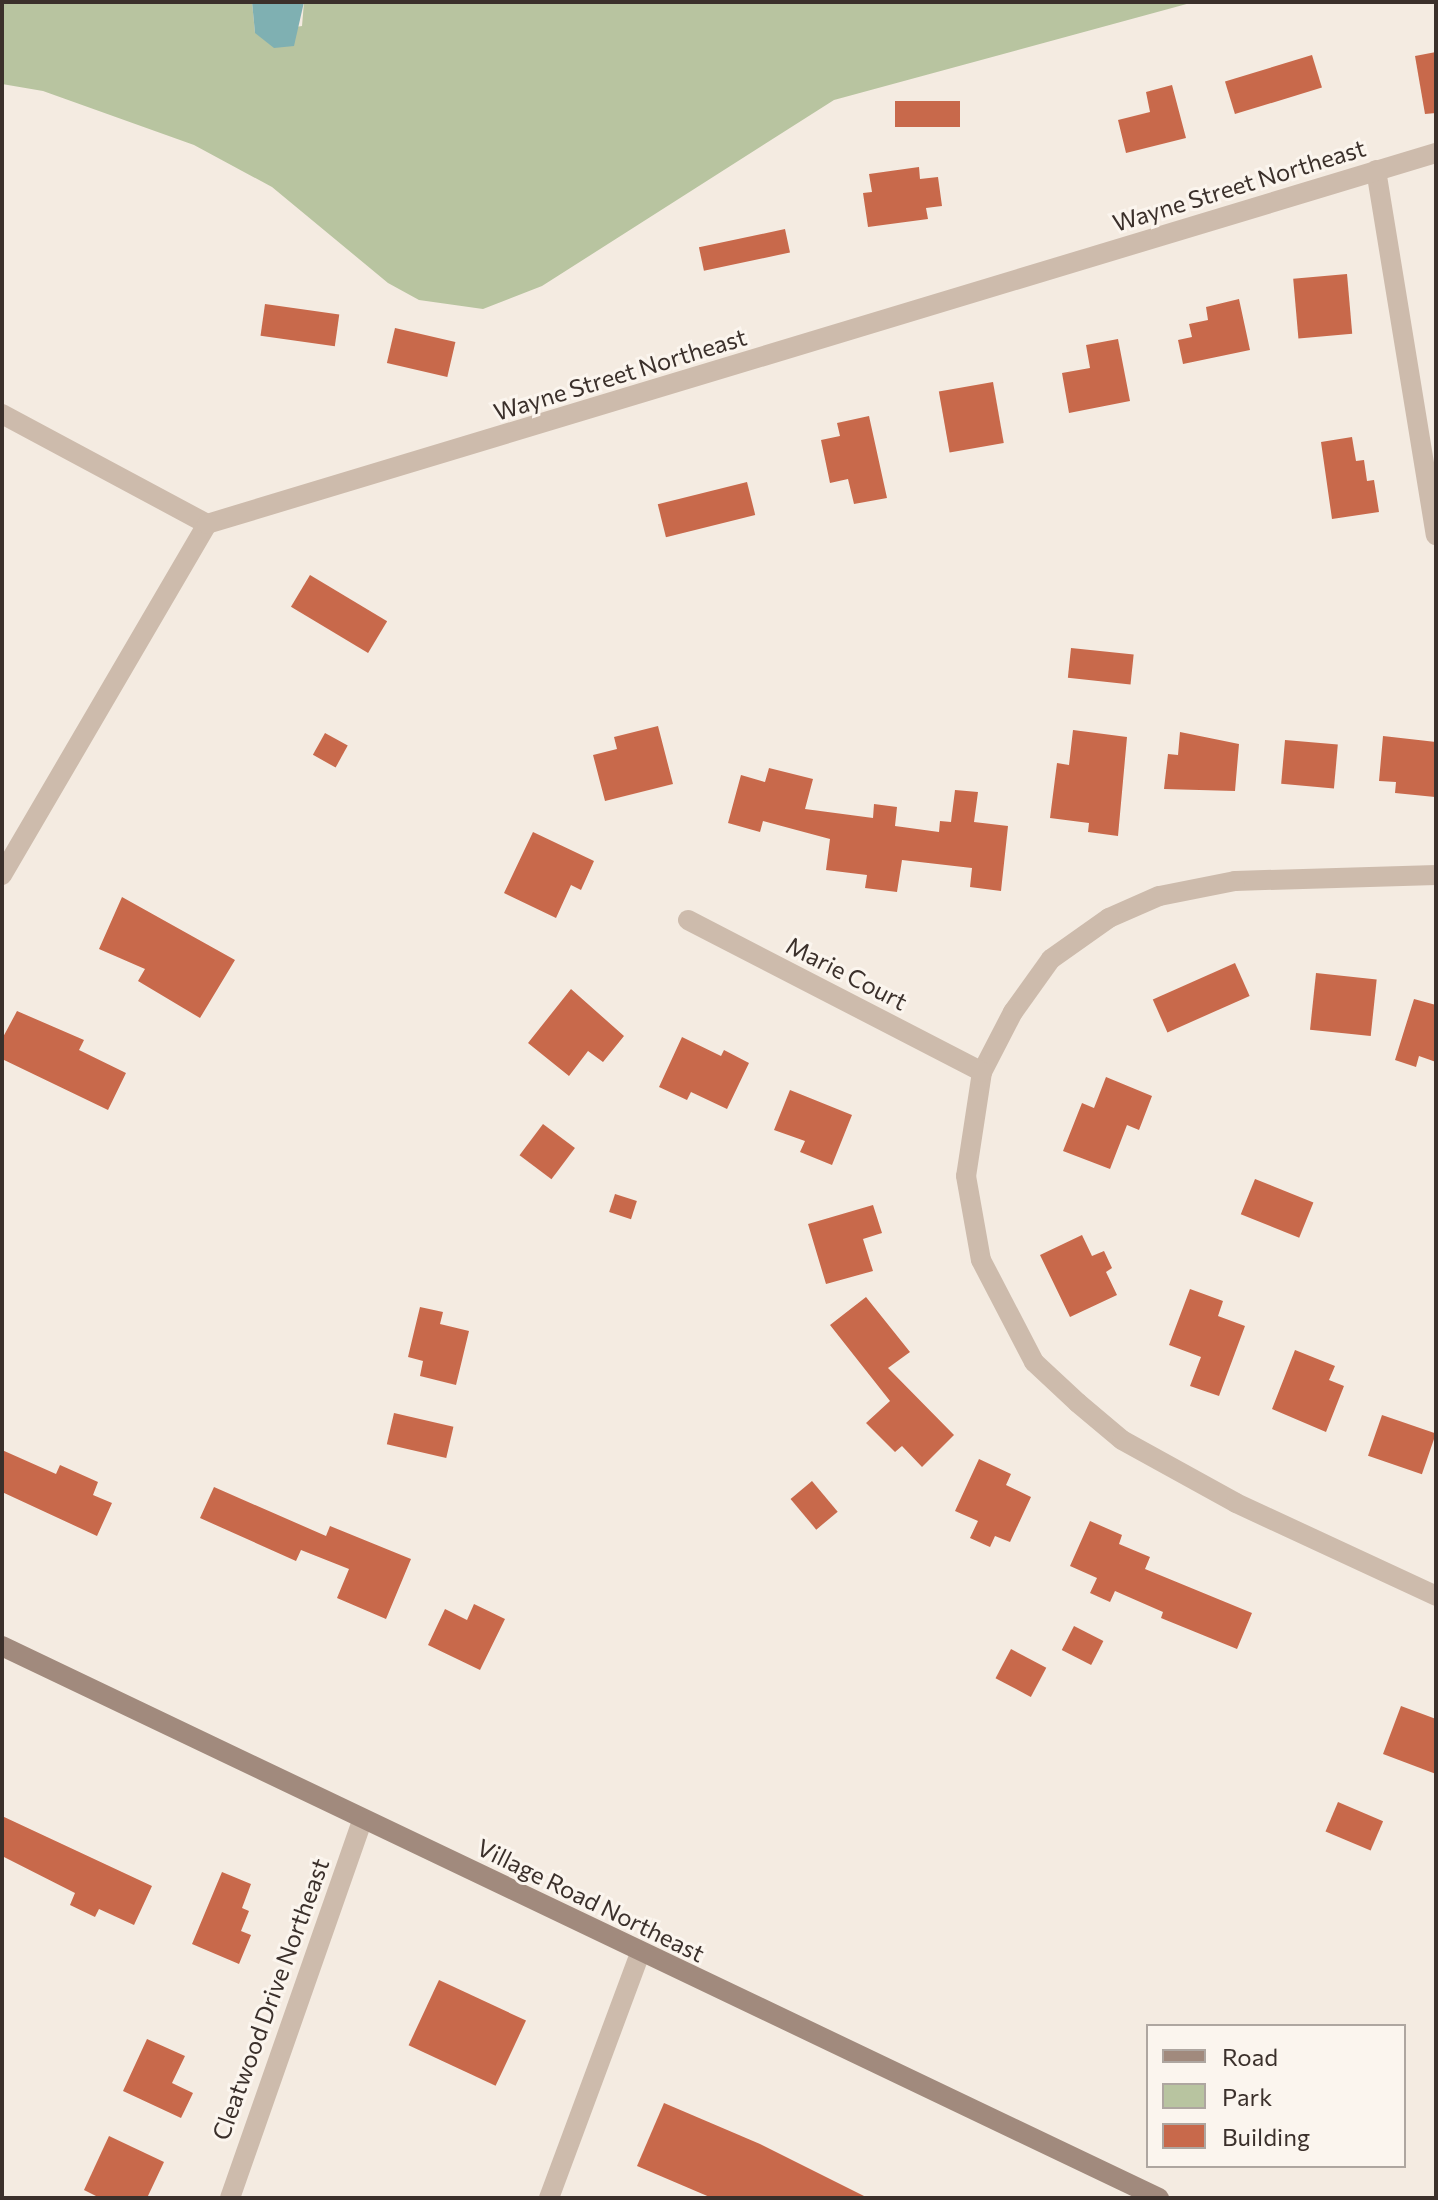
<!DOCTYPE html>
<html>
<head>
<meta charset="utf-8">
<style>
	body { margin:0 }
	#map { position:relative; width:1438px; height:2200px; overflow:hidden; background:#f4ebe1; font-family:Commissioner,sans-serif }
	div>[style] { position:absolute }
	.green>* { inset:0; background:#b8c4a0 }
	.water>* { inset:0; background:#7fb0b2 }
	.building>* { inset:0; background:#c8694b; transform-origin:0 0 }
	.street>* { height:20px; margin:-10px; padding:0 10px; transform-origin:10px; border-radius:10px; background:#cdbbac }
	.secondary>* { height:20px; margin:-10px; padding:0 10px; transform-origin:10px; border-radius:10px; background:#a18a7d }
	span { translate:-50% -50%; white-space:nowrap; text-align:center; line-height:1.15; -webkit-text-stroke:6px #fbf5ee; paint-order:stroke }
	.street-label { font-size:24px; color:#3b302b }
	.frame { position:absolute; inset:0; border:4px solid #3b302b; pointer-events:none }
	.legend { position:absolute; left:1146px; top:2024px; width:260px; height:144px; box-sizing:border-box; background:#fbf5ee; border:2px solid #aea6a0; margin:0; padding:10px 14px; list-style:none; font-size:24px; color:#3b302b }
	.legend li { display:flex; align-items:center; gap:16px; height:40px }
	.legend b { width:40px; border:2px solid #aea6a0 }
</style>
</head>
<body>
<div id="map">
	<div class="green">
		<div style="clip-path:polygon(2px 2px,252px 2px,255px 33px,302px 26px,304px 2px,1194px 2px,834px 100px,542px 286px,483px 309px,419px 300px,388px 283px,272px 187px,194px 145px,43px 91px,2px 84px)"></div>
	</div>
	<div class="water">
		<div style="clip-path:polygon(252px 2px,304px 2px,294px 46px,274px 48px,255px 33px)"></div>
	</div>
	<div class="building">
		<div style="clip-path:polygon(1436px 52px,1436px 113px,1425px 114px,1415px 56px)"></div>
		<div style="left:1312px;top:55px;width:34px;height:91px;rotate:73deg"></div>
		<div style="clip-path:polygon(1172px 85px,1186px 138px,1126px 153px,1118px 120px,1150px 112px,1146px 92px)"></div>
		<div style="left:895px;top:101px;width:65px;height:26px"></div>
		<div style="clip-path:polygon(919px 167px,920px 179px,938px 177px,942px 206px,926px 208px,928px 219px,868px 227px,863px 193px,872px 192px,869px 174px)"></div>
		<div style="left:785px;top:229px;width:24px;height:88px;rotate:78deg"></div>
		<div style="left:1347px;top:274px;width:60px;height:54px;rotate:85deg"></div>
		<div style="clip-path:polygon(1239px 299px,1250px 350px,1183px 364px,1178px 340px,1192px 337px,1189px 324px,1208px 320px,1206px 307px)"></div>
		<div style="left:265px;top:304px;width:75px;height:32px;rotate:8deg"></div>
		<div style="left:395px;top:328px;width:62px;height:36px;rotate:13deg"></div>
		<div style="clip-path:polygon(1118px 339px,1130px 401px,1069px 413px,1062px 373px,1090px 368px,1086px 345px)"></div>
		<div style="left:993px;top:382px;width:62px;height:55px;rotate:80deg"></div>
		<div style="clip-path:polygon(869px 416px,887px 498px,854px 504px,848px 479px,830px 483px,821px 440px,840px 436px,837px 423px)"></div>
		<div style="clip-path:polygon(1352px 437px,1356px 461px,1364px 460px,1367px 481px,1374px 480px,1379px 512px,1332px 519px,1321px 442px)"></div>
		<div style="left:747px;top:482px;width:34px;height:92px;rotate:76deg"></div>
		<div style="left:310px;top:575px;width:90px;height:37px;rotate:31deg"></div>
		<div style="left:1071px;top:648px;width:63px;height:30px;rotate:6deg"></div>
		<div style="clip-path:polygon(658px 726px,673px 784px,605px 801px,593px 755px,617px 749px,614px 737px)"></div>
		<div style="clip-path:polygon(1073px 730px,1127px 737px,1118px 836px,1088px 832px,1089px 823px,1050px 818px,1057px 763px,1069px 765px)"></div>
		<div style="clip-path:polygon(1180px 732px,1239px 744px,1235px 791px,1164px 789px,1168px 754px,1178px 755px)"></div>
		<div style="left:325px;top:733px;width:26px;height:25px;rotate:29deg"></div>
		<div style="clip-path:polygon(1383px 736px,1436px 742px,1435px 797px,1395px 793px,1396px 782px,1379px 781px)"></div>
		<div style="left:1285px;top:740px;width:53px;height:44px;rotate:5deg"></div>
		<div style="clip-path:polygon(769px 768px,813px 779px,805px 809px,873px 818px,874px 804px,897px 807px,895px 826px,939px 832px,940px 821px,951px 822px,955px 790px,978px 792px,974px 822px,1008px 826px,1001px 891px,970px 887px,972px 868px,902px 860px,897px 892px,865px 888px,867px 875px,826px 870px,830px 839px,763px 821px,760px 832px,728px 823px,741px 775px,765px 782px)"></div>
		<div style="clip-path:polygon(533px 832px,594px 861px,581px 890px,571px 885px,556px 918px,504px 893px)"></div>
		<div style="clip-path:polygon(122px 897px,235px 960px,200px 1018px,138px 981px,145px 969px,99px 949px)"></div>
		<div style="left:1235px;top:963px;width:36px;height:90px;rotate:66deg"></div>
		<div style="left:1316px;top:973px;width:61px;height:57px;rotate:6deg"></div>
		<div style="clip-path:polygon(571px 989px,624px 1036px,603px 1062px,588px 1051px,569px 1076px,528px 1043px)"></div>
		<div style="clip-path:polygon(1414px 999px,1436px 1005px,1436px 1062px,1419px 1056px,1416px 1067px,1395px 1060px)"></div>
		<div style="clip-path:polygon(17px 1011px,84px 1040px,79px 1050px,126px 1073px,108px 1110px,2px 1059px,2px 1039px)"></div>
		<div style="clip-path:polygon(682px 1037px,721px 1056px,724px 1050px,749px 1063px,727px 1109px,691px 1092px,687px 1100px,659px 1087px)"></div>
		<div style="clip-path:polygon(1106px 1077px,1152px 1096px,1139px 1130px,1127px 1125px,1110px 1169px,1063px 1151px,1082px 1103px,1094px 1108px)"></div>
		<div style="clip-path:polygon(790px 1090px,852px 1115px,832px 1165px,800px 1152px,805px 1141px,774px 1130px)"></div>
		<div style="left:543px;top:1124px;width:40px;height:39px;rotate:37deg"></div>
		<div style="left:1255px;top:1179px;width:63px;height:38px;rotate:22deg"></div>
		<div style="left:615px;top:1194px;width:23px;height:19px;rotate:18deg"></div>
		<div style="clip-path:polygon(873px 1205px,882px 1233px,863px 1239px,873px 1271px,826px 1284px,808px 1224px)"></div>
		<div style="clip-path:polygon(1082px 1235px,1092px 1256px,1104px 1251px,1112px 1268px,1106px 1272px,1117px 1295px,1070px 1317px,1040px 1255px)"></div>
		<div style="clip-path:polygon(1190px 1289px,1223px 1301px,1218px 1316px,1245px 1326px,1219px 1396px,1190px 1386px,1201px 1357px,1169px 1345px)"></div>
		<div style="clip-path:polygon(866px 1297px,910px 1352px,888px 1368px,954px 1435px,922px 1467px,902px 1446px,895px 1452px,866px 1423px,890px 1401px,830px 1325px)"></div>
		<div style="clip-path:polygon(420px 1307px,443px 1312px,440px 1324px,469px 1331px,456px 1385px,420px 1376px,423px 1361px,408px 1357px)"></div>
		<div style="clip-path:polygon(1295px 1350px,1335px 1366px,1329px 1380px,1344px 1386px,1326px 1432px,1272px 1409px)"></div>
		<div style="left:394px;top:1413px;width:61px;height:32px;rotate:13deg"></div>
		<div style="left:1382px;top:1415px;width:57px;height:43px;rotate:19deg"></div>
		<div style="clip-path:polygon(2px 1450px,56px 1474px,60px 1465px,98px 1482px,93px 1495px,112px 1503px,97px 1536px,2px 1492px)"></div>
		<div style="clip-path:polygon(979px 1459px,1011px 1474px,1006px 1485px,1031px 1497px,1010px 1542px,995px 1536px,990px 1547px,970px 1538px,978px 1521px,955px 1511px)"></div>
		<div style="left:812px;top:1481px;width:40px;height:28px;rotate:50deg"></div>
		<div style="clip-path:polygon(214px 1487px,326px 1536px,330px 1526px,411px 1559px,386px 1619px,337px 1598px,349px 1569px,301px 1550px,296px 1561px,200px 1518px)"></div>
		<div style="clip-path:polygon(1090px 1521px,1122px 1535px,1119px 1544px,1150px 1557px,1145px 1569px,1252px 1613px,1237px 1649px,1161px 1618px,1163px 1612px,1115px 1591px,1110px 1602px,1090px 1593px,1097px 1578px,1070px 1566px)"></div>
		<div style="clip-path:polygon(474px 1604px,505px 1619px,480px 1670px,428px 1645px,445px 1609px,467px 1620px)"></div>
		<div style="left:1074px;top:1626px;width:33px;height:27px;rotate:27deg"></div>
		<div style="left:1011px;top:1649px;width:40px;height:33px;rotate:28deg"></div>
		<div style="clip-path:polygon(1401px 1706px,1436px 1719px,1436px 1774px,1383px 1754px)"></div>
		<div style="left:1338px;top:1802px;width:49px;height:32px;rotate:23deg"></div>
		<div style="clip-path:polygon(2px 1816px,152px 1886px,134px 1925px,99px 1909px,95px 1917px,70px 1905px,75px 1893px,2px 1856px)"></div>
		<div style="clip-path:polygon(222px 1872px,251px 1884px,242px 1908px,249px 1911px,241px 1931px,251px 1935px,239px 1964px,192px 1944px)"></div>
		<div style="left:439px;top:1980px;width:96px;height:72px;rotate:25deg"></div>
		<div style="clip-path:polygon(147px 2039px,185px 2056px,172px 2083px,193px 2093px,181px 2118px,123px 2091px)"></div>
		<div style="clip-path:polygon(664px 2103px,760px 2144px,868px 2198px,712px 2198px,637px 2166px)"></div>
		<div style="clip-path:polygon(109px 2136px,164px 2162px,147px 2198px,100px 2198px,84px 2190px)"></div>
	</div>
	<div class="street">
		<div style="left:1376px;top:170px;width:370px;rotate:80.7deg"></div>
		<div style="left:2px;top:414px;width:233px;rotate:28.2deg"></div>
		<div style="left:2px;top:875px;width:406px;rotate:-59.7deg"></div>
		<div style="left:207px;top:524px;width:1284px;rotate:-16.8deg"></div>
		<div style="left:1436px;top:875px;width:201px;rotate:178.3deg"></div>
		<div style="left:1235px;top:881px;width:77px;rotate:168.8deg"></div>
		<div style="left:1159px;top:896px;width:55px;rotate:156.3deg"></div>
		<div style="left:1109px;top:918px;width:71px;rotate:144.7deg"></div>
		<div style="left:1051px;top:959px;width:65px;rotate:125.6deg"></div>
		<div style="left:1013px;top:1012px;width:68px;rotate:117.3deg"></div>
		<div style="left:982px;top:1072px;width:105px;rotate:98.7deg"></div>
		<div style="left:966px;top:1176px;width:85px;rotate:79.9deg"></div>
		<div style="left:981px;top:1260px;width:115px;rotate:62.5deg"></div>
		<div style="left:1034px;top:1362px;width:60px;rotate:43deg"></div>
		<div style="left:1078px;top:1403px;width:57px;rotate:40.1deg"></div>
		<div style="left:1122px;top:1440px;width:130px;rotate:28.9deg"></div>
		<div style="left:1236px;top:1503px;width:221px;rotate:24.9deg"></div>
		<div style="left:688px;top:920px;width:331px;rotate:27.3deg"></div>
		<div style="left:230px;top:2198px;width:402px;rotate:-70.7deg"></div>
		<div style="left:549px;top:2198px;width:261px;rotate:-69.6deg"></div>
	</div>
	<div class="secondary">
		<div style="left:2px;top:1646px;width:1282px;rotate:25.51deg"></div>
	</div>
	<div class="street-label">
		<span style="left:1239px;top:185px;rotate:-17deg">Wayne Street Northeast</span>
		<span style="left:620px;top:374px;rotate:-17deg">Wayne Street Northeast</span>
		<span style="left:847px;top:973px;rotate:27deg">Marie Court</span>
		<span style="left:591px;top:1900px;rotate:26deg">Village Road Northeast</span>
		<span style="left:270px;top:1999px;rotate:-70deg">Cleatwood Drive Northeast</span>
	</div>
	<div class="frame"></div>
	<ul class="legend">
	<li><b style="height:10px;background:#a18a7d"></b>Road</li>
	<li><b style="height:22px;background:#b8c4a0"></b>Park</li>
	<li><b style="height:22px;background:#c8694b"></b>Building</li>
	</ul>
</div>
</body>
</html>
